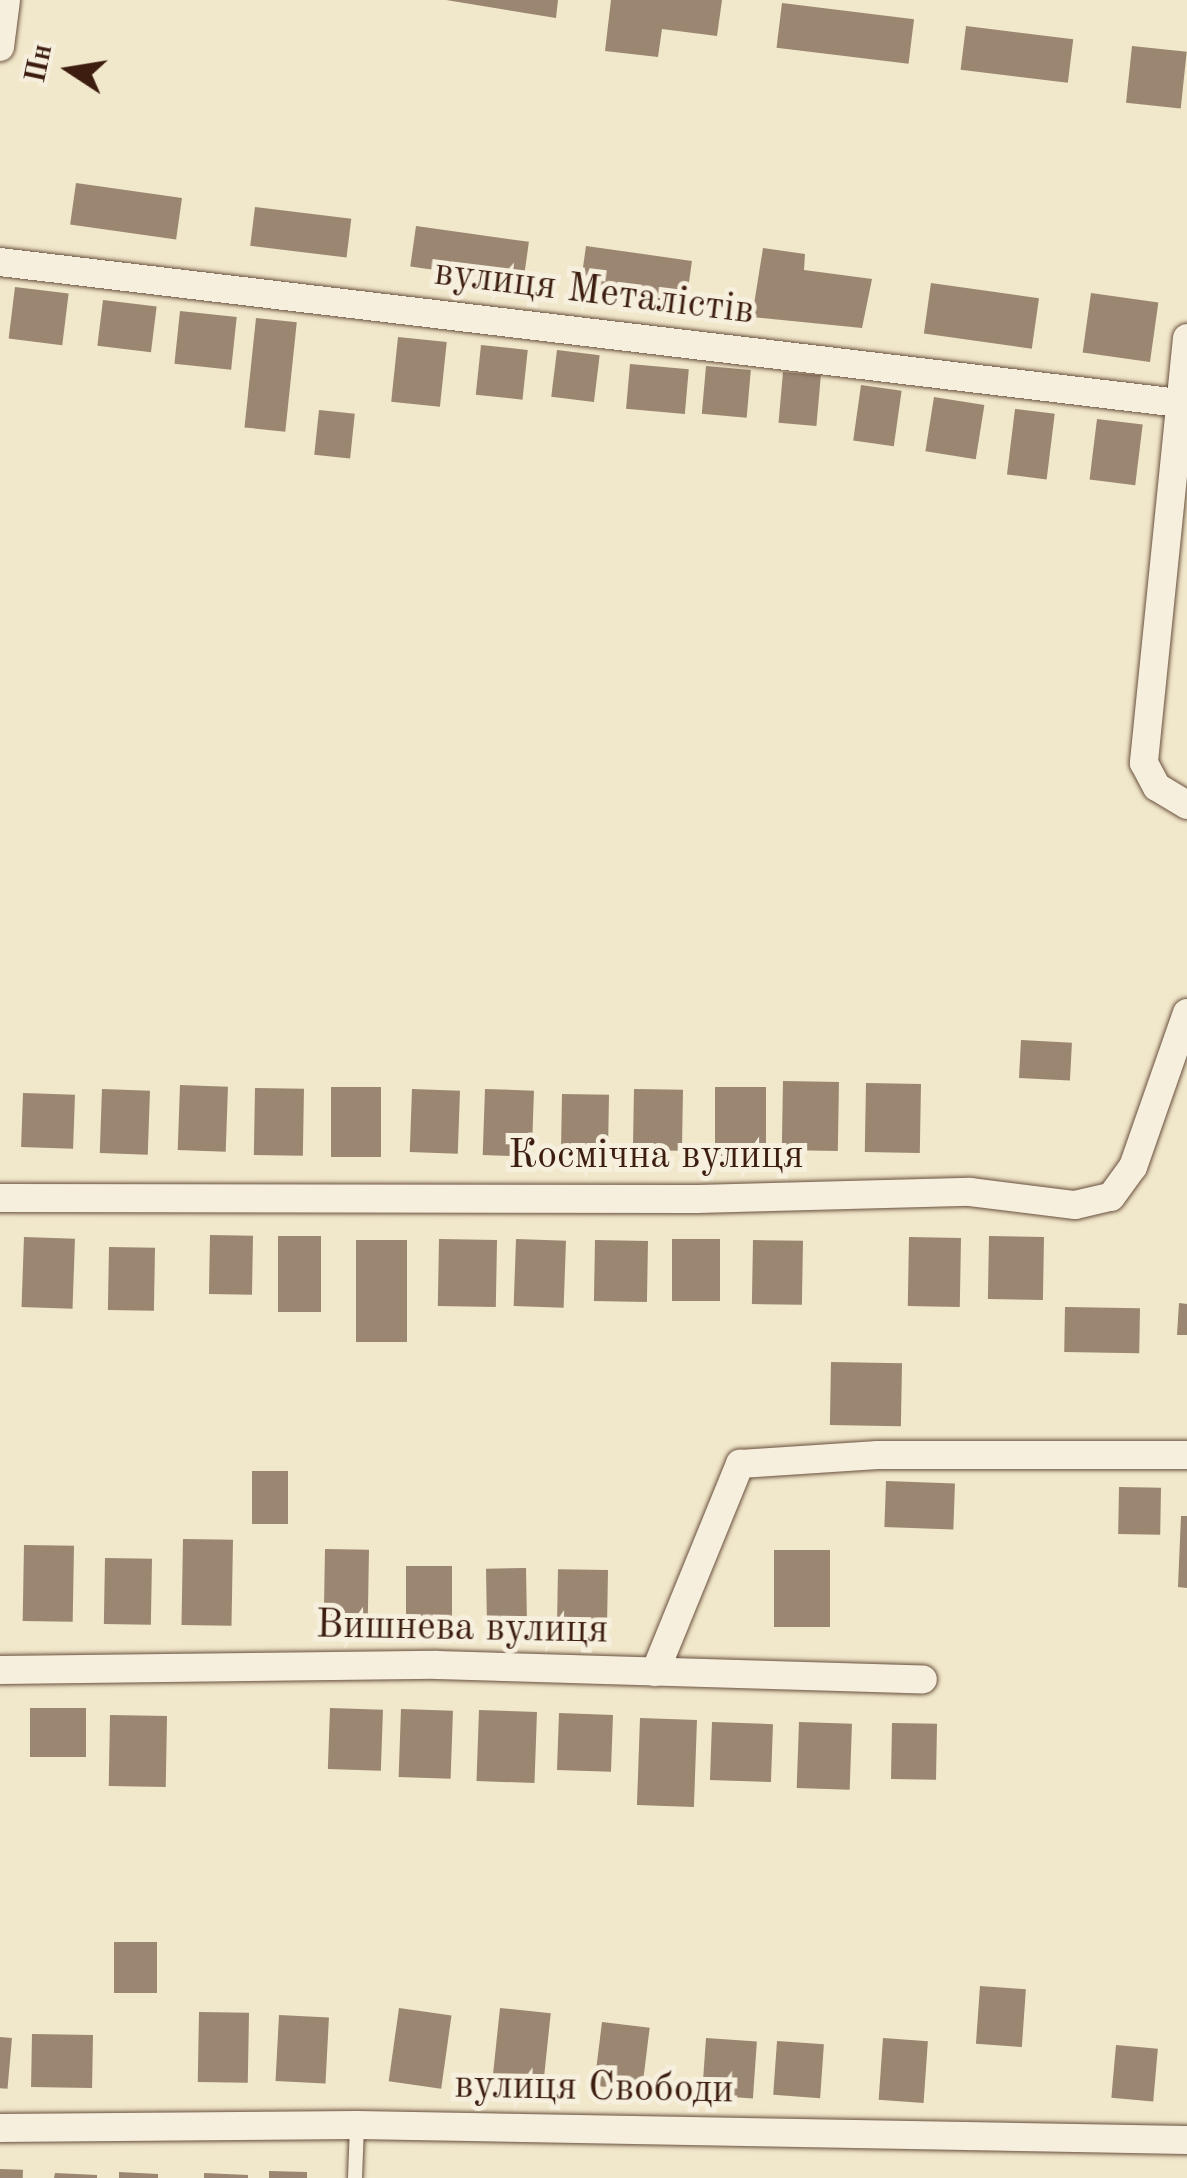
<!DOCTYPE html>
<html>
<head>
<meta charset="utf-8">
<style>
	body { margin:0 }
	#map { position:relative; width:1187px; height:2178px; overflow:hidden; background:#f1e7ca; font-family:"Old Standard TT",serif }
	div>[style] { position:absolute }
	.building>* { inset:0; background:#9a8671; transform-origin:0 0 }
	.roads { filter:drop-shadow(0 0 2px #69503e) drop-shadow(0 0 2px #69503e) }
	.service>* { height:14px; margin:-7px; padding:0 7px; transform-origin:7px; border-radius:7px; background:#f6efdd }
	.minor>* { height:28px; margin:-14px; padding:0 14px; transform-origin:14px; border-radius:14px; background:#f6efdd }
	span { translate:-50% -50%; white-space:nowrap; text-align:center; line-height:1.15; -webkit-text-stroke:10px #f6efdd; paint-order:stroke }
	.street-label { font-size:40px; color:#3c1d10 }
	.north { position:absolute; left:20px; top:20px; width:100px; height:100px; -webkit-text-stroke:8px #f6efdd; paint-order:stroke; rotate:282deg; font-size:28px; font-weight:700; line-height:40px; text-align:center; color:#3c1d10 }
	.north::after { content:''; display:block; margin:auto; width:35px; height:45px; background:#3c1d10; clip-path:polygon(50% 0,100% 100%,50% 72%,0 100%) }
</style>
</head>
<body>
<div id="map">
	<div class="building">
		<div style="clip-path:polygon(446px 0,558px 0,556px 18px)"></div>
		<div style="clip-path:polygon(611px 0,722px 0,717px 36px,662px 29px,658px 57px,605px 51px)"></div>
		<div style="left:782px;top:3px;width:133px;height:45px;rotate:7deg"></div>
		<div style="left:966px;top:26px;width:108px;height:44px;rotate:7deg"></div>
		<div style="left:1132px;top:46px;width:55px;height:57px;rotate:6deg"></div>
		<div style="left:76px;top:183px;width:107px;height:42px;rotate:8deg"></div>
		<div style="left:255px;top:207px;width:97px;height:39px;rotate:7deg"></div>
		<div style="left:416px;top:226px;width:114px;height:41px;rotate:8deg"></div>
		<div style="left:586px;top:246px;width:107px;height:45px;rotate:8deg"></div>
		<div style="clip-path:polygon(763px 248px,805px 254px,804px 270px,872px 279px,862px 328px,752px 317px)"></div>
		<div style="left:931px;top:283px;width:109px;height:51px;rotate:8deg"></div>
		<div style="left:15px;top:287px;width:54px;height:52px;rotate:7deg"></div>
		<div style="left:1091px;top:293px;width:68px;height:60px;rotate:8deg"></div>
		<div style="left:103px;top:300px;width:54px;height:46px;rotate:7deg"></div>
		<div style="left:180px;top:311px;width:57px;height:53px;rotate:6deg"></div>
		<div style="left:256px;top:318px;width:41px;height:110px;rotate:6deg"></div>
		<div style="left:398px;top:337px;width:49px;height:65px;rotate:6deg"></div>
		<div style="left:481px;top:345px;width:47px;height:50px;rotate:6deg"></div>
		<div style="left:557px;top:350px;width:43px;height:47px;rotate:7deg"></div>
		<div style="left:630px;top:364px;width:59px;height:45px;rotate:5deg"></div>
		<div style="left:706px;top:366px;width:45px;height:48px;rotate:5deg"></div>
		<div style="left:783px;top:372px;width:38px;height:51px;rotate:5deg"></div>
		<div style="left:861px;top:385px;width:41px;height:56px;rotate:8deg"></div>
		<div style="left:934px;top:397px;width:51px;height:55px;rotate:9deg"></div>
		<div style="left:1015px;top:409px;width:40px;height:66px;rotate:7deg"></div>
		<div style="left:319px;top:410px;width:36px;height:45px;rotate:6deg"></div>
		<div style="left:1097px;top:419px;width:46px;height:61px;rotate:7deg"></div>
		<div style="left:1021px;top:1040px;width:51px;height:38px;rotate:3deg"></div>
		<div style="left:783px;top:1081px;width:56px;height:69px;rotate:1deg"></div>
		<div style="left:866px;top:1083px;width:55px;height:69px;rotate:1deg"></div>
		<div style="left:180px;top:1085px;width:48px;height:65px;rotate:2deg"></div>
		<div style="left:331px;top:1087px;width:50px;height:70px"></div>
		<div style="left:715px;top:1087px;width:51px;height:69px"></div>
		<div style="left:255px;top:1088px;width:49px;height:67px;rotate:1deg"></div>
		<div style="left:102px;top:1089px;width:48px;height:64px;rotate:2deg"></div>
		<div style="left:412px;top:1089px;width:48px;height:63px;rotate:2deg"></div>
		<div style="left:485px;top:1089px;width:49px;height:66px;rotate:2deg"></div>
		<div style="left:634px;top:1089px;width:49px;height:61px;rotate:1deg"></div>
		<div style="left:23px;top:1093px;width:52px;height:54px;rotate:2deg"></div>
		<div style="left:562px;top:1094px;width:47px;height:63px;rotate:1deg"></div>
		<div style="left:210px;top:1235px;width:43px;height:59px;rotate:1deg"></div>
		<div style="left:278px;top:1236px;width:43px;height:76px"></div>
		<div style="left:989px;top:1236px;width:55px;height:63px;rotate:1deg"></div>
		<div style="left:24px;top:1237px;width:51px;height:70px;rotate:2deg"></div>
		<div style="left:909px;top:1237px;width:52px;height:69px;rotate:1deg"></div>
		<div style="left:439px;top:1239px;width:58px;height:67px;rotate:1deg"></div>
		<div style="left:516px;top:1239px;width:50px;height:67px;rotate:2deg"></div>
		<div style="left:672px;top:1239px;width:48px;height:62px"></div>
		<div style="left:356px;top:1240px;width:51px;height:102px"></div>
		<div style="left:595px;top:1240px;width:53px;height:61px;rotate:1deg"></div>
		<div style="left:753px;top:1240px;width:50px;height:64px;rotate:1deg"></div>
		<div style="left:109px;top:1247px;width:46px;height:63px;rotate:1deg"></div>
		<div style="clip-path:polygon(1179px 1303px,1187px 1304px,1187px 1335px,1177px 1335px)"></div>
		<div style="left:1065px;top:1307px;width:75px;height:45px;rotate:1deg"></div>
		<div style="left:831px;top:1362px;width:71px;height:63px;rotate:1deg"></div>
		<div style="left:252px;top:1471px;width:36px;height:53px"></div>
		<div style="left:886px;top:1481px;width:69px;height:46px;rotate:2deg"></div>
		<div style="left:1119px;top:1487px;width:42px;height:47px;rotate:1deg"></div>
		<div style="clip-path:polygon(1181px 1516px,1187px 1516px,1187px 1588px,1178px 1587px)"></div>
		<div style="left:183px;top:1539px;width:50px;height:86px;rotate:1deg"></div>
		<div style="left:24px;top:1545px;width:50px;height:76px;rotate:1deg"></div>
		<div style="left:325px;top:1549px;width:44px;height:76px;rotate:1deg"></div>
		<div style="left:774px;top:1550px;width:56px;height:77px"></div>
		<div style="left:105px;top:1558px;width:47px;height:66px;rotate:1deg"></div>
		<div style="left:406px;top:1566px;width:46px;height:58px"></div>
		<div style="left:526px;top:1568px;width:59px;height:40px;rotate:89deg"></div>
		<div style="left:608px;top:1570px;width:55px;height:50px;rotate:91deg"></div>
		<div style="left:86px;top:1708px;width:49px;height:56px;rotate:90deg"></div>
		<div style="left:330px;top:1708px;width:53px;height:61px;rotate:2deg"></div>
		<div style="left:401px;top:1709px;width:52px;height:68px;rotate:2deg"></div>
		<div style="left:479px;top:1710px;width:58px;height:71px;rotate:2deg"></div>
		<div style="left:559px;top:1713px;width:54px;height:57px;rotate:2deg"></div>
		<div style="left:110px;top:1715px;width:57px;height:71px;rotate:1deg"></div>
		<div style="left:640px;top:1718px;width:57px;height:87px;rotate:2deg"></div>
		<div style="left:712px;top:1722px;width:61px;height:58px;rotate:2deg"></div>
		<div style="left:799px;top:1722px;width:53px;height:66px;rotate:2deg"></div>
		<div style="left:892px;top:1723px;width:45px;height:56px;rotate:1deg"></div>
		<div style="left:114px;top:1942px;width:43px;height:51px"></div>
		<div style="left:980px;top:1986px;width:46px;height:58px;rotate:4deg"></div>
		<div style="left:399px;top:2008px;width:53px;height:74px;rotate:8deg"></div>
		<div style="left:500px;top:2008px;width:51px;height:73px;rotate:6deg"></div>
		<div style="left:199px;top:2012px;width:50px;height:70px;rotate:1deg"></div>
		<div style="left:279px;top:2015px;width:50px;height:66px;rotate:3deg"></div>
		<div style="left:602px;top:2022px;width:48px;height:64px;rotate:7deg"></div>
		<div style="left:32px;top:2034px;width:61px;height:53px;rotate:1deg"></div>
		<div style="left:0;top:2037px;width:12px;height:51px;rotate:5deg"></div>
		<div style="left:706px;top:2038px;width:51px;height:57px;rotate:4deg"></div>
		<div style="left:883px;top:2038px;width:45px;height:62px;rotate:4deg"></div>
		<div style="left:777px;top:2041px;width:47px;height:54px;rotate:4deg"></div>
		<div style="left:1116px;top:2045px;width:42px;height:53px;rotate:5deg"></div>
		<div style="left:0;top:2169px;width:23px;height:9px;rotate:2deg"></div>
		<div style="clip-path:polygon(269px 2171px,307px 2172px,307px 2178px,269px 2178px)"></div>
		<div style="clip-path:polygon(119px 2172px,158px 2174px,158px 2178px,119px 2178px)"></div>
		<div style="clip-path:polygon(55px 2173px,97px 2175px,97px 2178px,54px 2178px)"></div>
		<div style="clip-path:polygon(204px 2173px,248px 2175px,248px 2178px,204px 2178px)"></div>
	</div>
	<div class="roads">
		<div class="service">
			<div style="left:355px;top:2178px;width:53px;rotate:-87.8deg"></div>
		</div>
		<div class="minor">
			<div style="left:0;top:47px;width:47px;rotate:-82.7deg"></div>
			<div style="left:0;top:262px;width:1187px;rotate:6.82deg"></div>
			<div style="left:1187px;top:338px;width:427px;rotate:95.8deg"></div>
			<div style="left:1144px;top:763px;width:27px;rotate:62deg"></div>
			<div style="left:1157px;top:787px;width:35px;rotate:31deg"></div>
			<div style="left:0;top:1198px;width:697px;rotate:0.08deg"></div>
			<div style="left:697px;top:1199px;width:273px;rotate:-1.5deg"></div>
			<div style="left:970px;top:1192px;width:106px;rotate:7.1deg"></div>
			<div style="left:1075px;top:1205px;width:37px;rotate:-13deg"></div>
			<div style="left:1111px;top:1197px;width:37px;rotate:-54deg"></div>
			<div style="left:1133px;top:1167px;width:163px;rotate:-70.7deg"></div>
			<div style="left:0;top:1670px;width:437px;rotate:-0.7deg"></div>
			<div style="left:437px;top:1665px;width:486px;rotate:1.7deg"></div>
			<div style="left:655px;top:1672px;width:225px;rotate:-67.8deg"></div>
			<div style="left:740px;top:1464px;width:138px;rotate:-3.7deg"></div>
			<div style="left:878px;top:1455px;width:309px"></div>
			<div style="left:0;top:2128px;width:357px;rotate:-0.5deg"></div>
			<div style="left:357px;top:2125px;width:830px;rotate:1.04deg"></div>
		</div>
	</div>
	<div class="street-label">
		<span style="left:594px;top:293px;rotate:7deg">вулиця Металістів</span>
		<span style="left:656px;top:1157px">Космічна вулиця</span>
		<span style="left:462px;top:1629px;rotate:1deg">Вишнева вулиця</span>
		<span style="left:594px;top:2089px;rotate:1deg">вулиця Свободи</span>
	</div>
	<div class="north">Пн</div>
</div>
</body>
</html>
